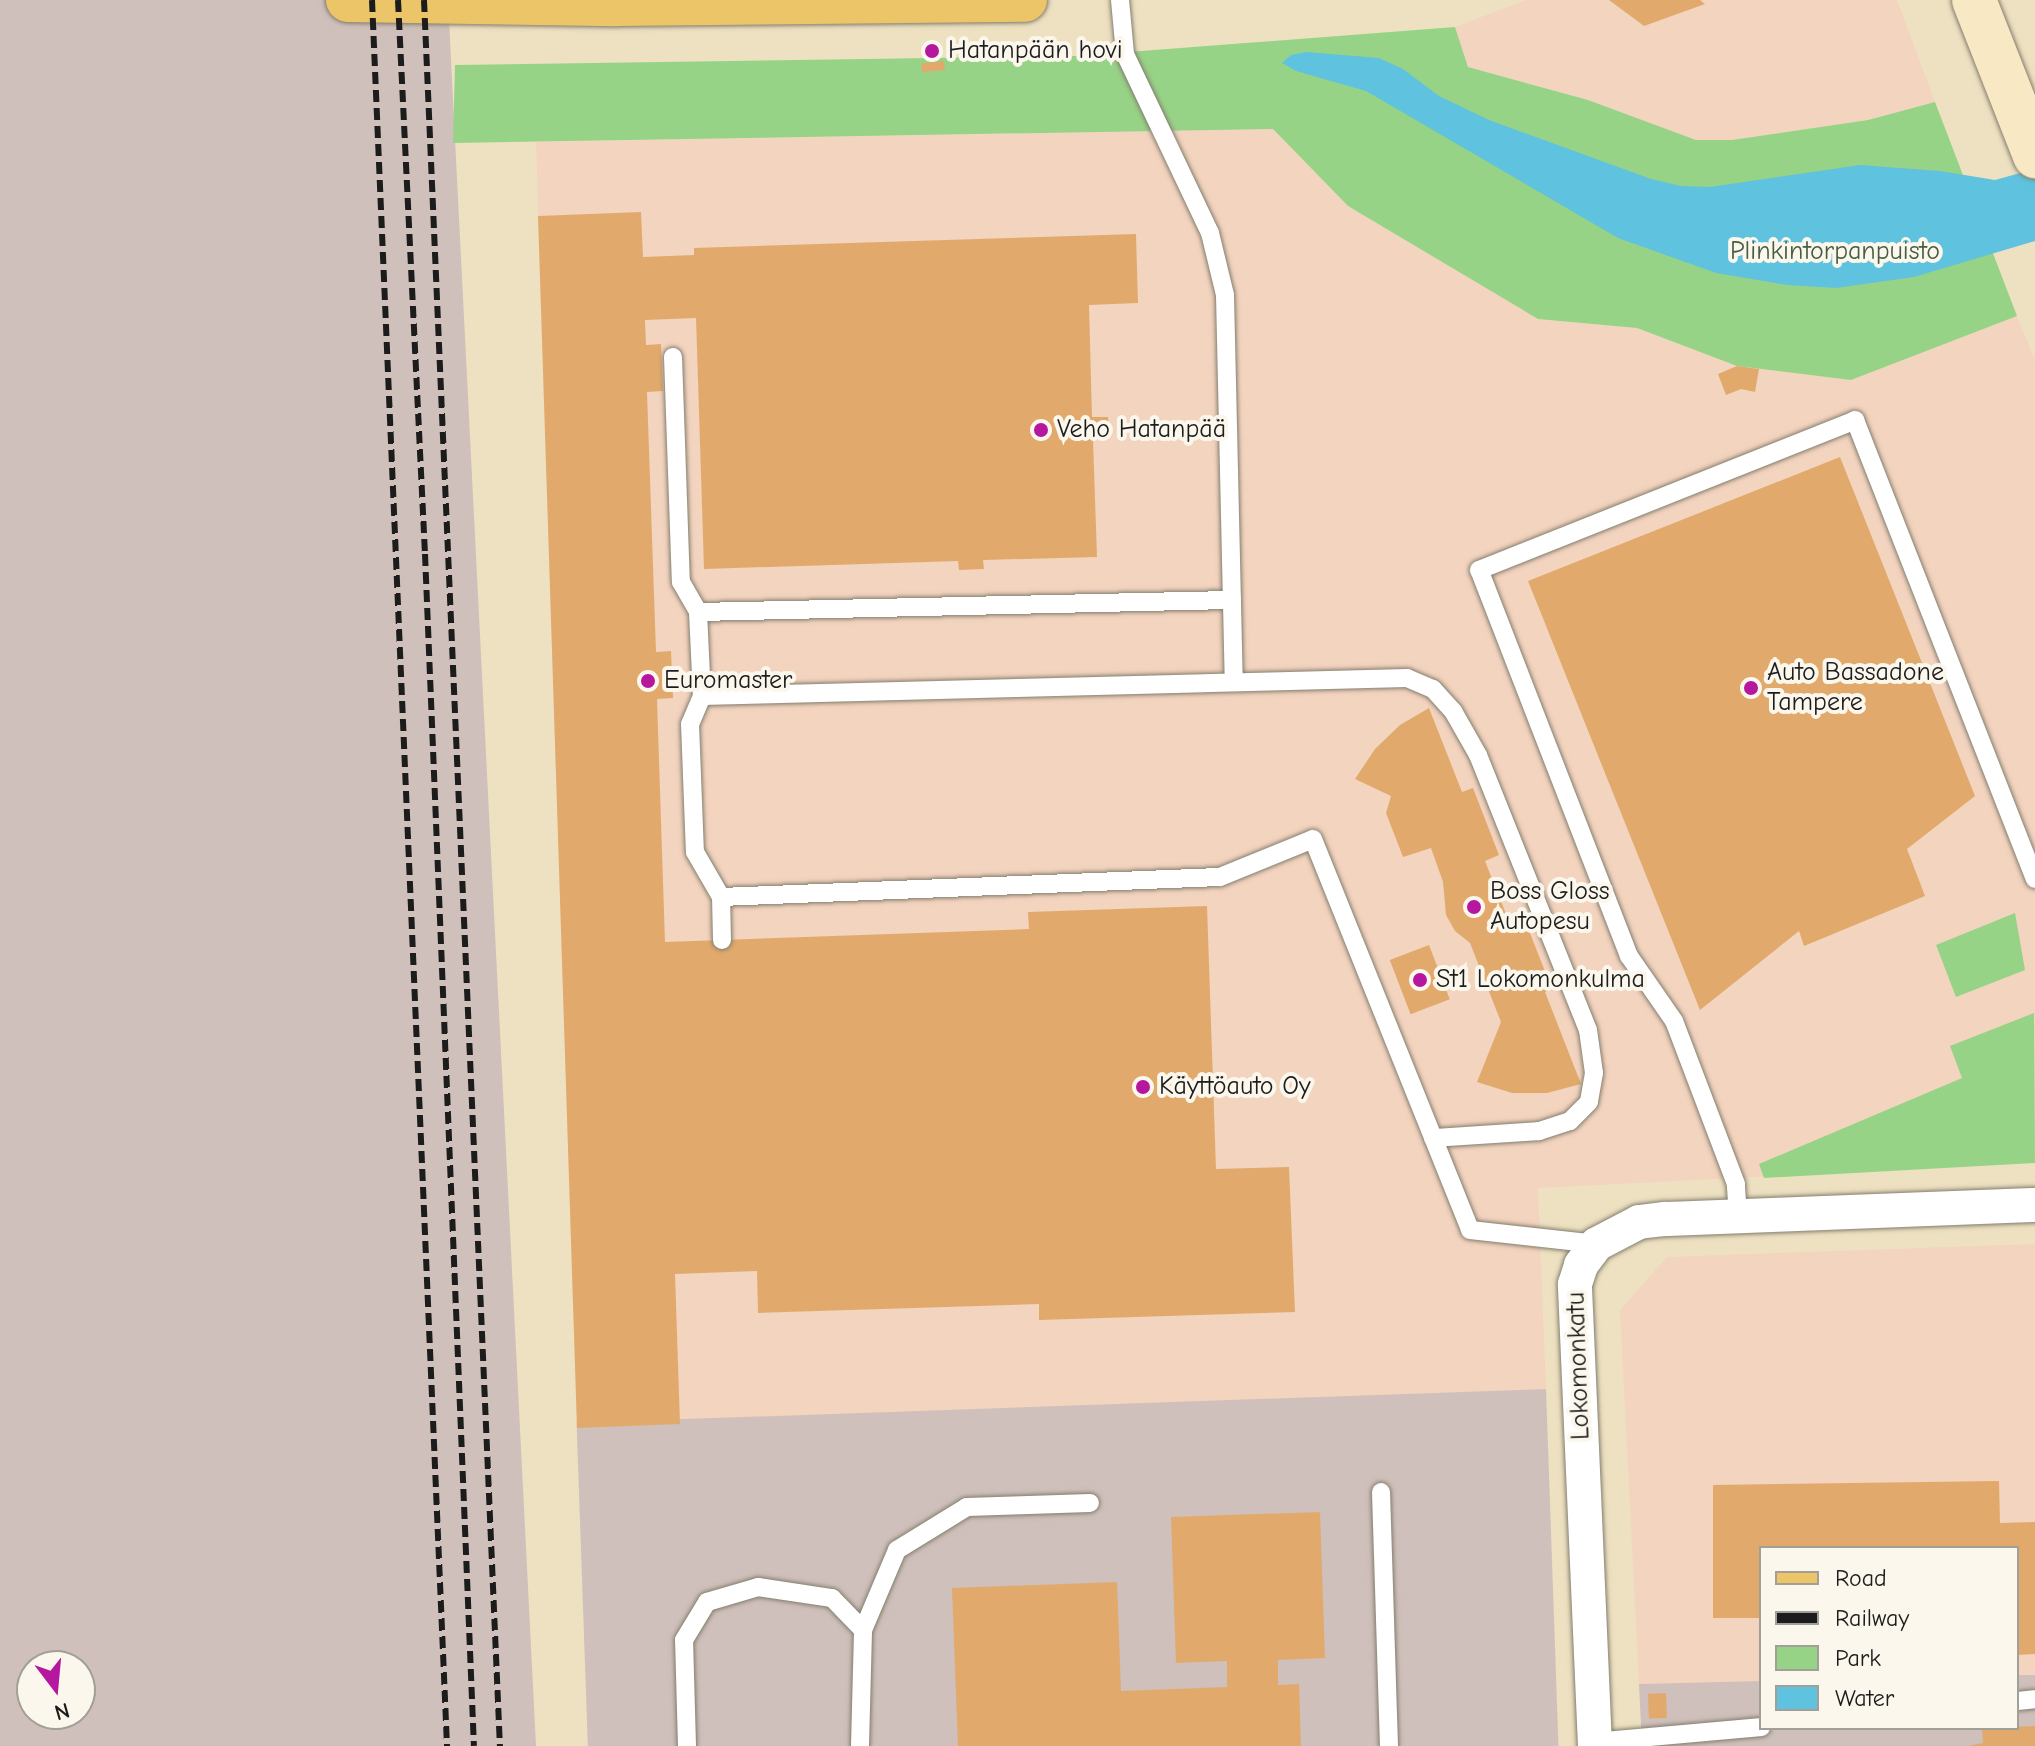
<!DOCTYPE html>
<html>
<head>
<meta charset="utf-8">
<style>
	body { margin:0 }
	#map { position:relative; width:2035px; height:1746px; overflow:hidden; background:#ede1c1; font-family:"Comic Neue",sans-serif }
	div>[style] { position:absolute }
	.built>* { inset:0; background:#f3d4bf }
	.industrial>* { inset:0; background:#cfc0bb; transform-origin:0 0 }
	.green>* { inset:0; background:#97d387 }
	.water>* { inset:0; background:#5fc2de }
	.building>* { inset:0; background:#e1aa6c; transform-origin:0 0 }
	.roads { filter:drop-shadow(0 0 2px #847e6e) drop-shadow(0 0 2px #847e6e) }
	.lane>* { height:18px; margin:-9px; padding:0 9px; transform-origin:9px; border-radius:9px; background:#fff }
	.street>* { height:34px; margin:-17px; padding:0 17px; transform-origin:17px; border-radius:17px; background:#fff }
	.secondary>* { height:44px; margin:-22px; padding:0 22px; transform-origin:22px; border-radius:22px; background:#f8e8c3 }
	.primary>* { height:44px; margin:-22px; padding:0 22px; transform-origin:22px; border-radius:22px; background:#edc569 }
	.rail>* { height:6px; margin-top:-3px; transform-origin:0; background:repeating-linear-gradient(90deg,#1c1c1c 0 12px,transparent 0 18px) }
	.dots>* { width:22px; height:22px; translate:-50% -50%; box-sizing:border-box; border:4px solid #fbf7ec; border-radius:50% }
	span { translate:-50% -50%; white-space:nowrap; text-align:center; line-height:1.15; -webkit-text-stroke:8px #fbf7ec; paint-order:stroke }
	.poi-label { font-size:26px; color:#1c1c1c }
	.left { translate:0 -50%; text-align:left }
	.park-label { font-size:26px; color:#475c41 }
	.street-label { font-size:26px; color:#1c1c1c }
	.legend { position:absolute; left:1759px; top:1546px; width:260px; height:184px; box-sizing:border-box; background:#fbf7ec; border:2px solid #a29f99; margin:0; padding:10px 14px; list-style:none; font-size:24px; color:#1c1c1c }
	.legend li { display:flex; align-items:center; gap:16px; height:40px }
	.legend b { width:40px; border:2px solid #a29f99 }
	.north { position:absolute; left:16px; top:1650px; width:80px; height:80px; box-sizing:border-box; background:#fbf7ec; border:2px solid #a29f99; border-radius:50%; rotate:164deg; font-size:22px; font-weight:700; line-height:32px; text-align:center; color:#1c1c1c }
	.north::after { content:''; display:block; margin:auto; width:28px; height:36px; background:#b5179e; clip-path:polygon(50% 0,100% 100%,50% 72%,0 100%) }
</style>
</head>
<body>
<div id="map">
	<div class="built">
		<div style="clip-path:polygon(1526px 0,1897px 0,1935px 102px,1868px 120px,1732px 140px,1696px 140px,1587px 100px,1468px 67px,1455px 27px)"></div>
		<div style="clip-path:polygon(1273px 129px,1348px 206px,1538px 319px,1637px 328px,1737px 366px,1851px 380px,2017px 316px,2035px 360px,2035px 1163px,1538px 1188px,1546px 1389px,577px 1428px,536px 142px)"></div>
		<div style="clip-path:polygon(2035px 1244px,2035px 1675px,2017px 1675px,2017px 1548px,1761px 1548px,1761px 1681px,1639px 1684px,1620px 1310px,1667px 1257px)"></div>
	</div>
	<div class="industrial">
		<div style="clip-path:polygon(evenodd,0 0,448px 0,536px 1746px,0 1746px,0 0,32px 1666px,80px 1666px,80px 1714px,32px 1714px,32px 1666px)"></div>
		<div style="left:1546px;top:1389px;width:357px;height:970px;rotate:88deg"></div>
		<div style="clip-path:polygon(2017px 1675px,2035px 1675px,2035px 1746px,1642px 1746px,1639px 1684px,1761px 1681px,1761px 1728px,2017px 1728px)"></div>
	</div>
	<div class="green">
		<div style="clip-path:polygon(1455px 27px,1468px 67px,1588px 100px,1696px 140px,1732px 140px,1868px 120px,1935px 102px,2017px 316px,1851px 380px,1737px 366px,1637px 328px,1538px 319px,1348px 206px,1273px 129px,453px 143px,455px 65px,1076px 56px)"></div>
		<div style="clip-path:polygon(2015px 913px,2025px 970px,1956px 997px,1936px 945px)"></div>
		<div style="clip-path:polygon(2034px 1013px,2035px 1163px,1764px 1178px,1759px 1164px,1962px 1078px,1950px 1046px)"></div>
	</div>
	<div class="water">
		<div style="clip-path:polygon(1306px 52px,1379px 58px,1403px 69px,1439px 96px,1489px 120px,1651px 179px,1681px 186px,1710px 187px,1860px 165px,1940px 171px,1995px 180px,2035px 169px,2035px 241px,1914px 277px,1836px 288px,1787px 285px,1716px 273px,1618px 238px,1366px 91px,1296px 71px,1282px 63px,1291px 55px)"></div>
	</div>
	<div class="building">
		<div style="clip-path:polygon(1609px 0,1700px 0,1705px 4px,1644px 26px)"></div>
		<div style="left:944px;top:61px;width:9px;height:23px;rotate:84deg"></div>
		<div style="clip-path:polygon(641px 212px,643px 257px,694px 255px,694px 248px,1136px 234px,1138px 303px,1089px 305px,1092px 417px,1108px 417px,1109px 439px,1093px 440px,1097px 557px,983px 560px,984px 569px,959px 570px,958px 561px,704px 569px,696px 318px,645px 320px,646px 345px,661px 344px,663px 391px,647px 392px,656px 652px,671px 651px,673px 698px,657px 699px,665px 942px,1029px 929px,1028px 912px,1207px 906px,1216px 1169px,1289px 1167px,1295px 1312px,1039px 1320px,1039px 1304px,758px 1313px,757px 1271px,675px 1274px,680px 1424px,577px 1428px,538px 216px)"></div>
		<div style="clip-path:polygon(1737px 366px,1759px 369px,1755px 392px,1741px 389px,1726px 395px,1718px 374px)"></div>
		<div style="clip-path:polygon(1840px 457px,1975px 796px,1907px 849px,1925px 896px,1804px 946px,1799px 931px,1700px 1010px,1528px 581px)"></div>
		<div style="clip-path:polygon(1429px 708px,1462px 792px,1473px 788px,1499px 855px,1485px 861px,1510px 924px,1524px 918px,1552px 989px,1545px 992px,1581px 1084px,1547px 1093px,1512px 1093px,1477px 1082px,1501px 1022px,1470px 943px,1455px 931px,1446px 915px,1443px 882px,1431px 848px,1403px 857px,1386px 813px,1391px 796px,1355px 779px,1375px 749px,1400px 725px)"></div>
		<div style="left:1429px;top:945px;width:58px;height:42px;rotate:69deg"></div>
		<div style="clip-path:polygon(1999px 1481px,2000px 1523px,2035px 1522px,2035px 1654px,2017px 1655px,2017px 1548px,1761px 1548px,1761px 1618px,1713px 1618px,1713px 1485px)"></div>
		<div style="clip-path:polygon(1320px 1512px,1325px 1658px,1278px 1660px,1278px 1685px,1299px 1684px,1301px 1746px,958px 1746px,952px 1588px,1117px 1582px,1121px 1691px,1227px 1687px,1227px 1661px,1176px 1663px,1171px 1517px)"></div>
		<div style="left:1666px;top:1693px;width:25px;height:18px;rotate:88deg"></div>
		<div style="clip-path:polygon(2035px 1726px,2035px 1746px,1968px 1746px,1983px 1743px,1982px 1728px)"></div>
	</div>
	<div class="roads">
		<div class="lane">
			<div style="left:1120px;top:0;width:54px;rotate:84.7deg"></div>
			<div style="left:1125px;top:54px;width:198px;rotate:64.6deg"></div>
			<div style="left:1210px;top:233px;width:64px;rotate:76.4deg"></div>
			<div style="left:1225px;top:295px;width:385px;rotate:88.7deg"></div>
			<div style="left:673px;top:357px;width:225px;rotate:88deg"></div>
			<div style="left:681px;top:582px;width:34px;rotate:60deg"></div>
			<div style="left:698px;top:612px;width:84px;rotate:87.3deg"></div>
			<div style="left:702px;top:696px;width:30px;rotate:113deg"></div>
			<div style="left:690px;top:724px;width:128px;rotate:87.8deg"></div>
			<div style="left:695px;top:852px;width:52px;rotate:60deg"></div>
			<div style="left:698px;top:612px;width:534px;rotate:-1.29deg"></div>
			<div style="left:702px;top:696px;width:705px;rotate:-1.46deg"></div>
			<div style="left:1407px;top:678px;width:28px;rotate:23deg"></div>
			<div style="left:1433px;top:689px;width:30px;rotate:48deg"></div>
			<div style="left:1453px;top:711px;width:51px;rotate:60.4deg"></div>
			<div style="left:1478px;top:755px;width:296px;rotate:68.2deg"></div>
			<div style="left:1588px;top:1030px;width:43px;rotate:82.1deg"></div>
			<div style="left:1594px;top:1073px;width:29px;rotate:100deg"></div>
			<div style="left:1589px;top:1102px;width:27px;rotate:135deg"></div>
			<div style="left:1570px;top:1121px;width:33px;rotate:162deg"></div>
			<div style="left:1539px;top:1131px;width:106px;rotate:176.2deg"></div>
			<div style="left:722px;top:940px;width:43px;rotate:-91.3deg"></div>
			<div style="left:721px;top:897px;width:499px;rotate:-2.3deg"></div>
			<div style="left:1220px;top:877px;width:100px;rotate:-22.2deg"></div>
			<div style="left:1313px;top:839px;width:421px;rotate:68.1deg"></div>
			<div style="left:1470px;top:1230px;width:128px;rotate:6.3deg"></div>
			<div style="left:1738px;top:1216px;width:32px;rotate:-94deg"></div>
			<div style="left:1736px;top:1184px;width:174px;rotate:-110.8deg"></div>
			<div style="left:1674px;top:1021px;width:79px;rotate:-124.7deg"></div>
			<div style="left:1629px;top:956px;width:414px;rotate:-111.2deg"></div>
			<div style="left:1479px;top:570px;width:405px;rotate:-21.7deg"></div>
			<div style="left:1855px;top:420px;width:493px;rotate:68.6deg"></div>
			<div style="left:1381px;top:1492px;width:254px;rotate:88.2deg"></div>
			<div style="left:2017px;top:1701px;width:18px;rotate:-6deg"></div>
			<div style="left:1594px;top:1742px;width:168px;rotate:-5.1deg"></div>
			<div style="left:687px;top:1746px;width:106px;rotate:-91.6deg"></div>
			<div style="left:684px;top:1640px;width:44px;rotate:-58.8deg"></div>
			<div style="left:707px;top:1602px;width:53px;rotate:-16.4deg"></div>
			<div style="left:758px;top:1587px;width:75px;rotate:8.5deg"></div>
			<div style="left:832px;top:1598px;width:45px;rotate:45.9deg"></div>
			<div style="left:860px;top:1746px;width:116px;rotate:-88.5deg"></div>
			<div style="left:863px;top:1630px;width:87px;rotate:-67deg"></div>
			<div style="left:897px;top:1550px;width:82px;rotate:-31.6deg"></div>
			<div style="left:967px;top:1507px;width:123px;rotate:-1.9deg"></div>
		</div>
		<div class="street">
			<div style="left:1595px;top:1746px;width:462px;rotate:-92.5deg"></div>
			<div style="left:1575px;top:1284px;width:20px;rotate:-72deg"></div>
			<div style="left:1581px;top:1265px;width:26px;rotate:-53deg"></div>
			<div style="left:1597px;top:1244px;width:47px;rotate:-27.6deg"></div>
			<div style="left:1639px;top:1222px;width:26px;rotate:-7deg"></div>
			<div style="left:1665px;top:1219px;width:370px;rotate:-2.2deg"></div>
		</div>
		<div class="secondary">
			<div style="left:1974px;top:0;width:168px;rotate:68.6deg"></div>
		</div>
		<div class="primary">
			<div style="left:348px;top:0;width:268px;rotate:0.9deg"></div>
			<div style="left:616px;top:4px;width:409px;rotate:-0.6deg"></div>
		</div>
	</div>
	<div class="rail">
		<div style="left:372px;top:0;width:1748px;rotate:87.54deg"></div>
		<div style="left:398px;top:0;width:555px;rotate:87.21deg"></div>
		<div style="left:425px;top:554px;width:1193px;rotate:87.65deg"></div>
		<div style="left:424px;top:0;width:1748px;rotate:87.51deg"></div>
	</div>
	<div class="dots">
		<div style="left:932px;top:51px;background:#b5179e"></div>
		<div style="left:1041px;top:430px;background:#b5179e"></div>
		<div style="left:648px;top:681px;background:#b5179e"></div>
		<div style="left:1751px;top:688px;background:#b5179e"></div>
		<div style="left:1474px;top:907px;background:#b5179e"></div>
		<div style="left:1420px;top:980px;background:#b5179e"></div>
		<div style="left:1143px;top:1087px;background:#b5179e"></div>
	</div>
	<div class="poi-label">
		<span class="left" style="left:948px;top:51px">Hatanpään hovi</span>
		<span class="left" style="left:1057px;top:430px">Veho Hatanpää</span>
		<span class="left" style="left:1767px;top:688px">Auto Bassadone<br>Tampere</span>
		<span class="left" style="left:664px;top:681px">Euromaster</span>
		<span class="left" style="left:1490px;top:907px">Boss Gloss<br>Autopesu</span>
		<span class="left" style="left:1436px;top:980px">St1 Lokomonkulma</span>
		<span class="left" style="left:1159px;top:1087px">Käyttöauto Oy</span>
	</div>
	<div class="park-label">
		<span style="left:1835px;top:252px">Plinkintorpanpuisto</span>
	</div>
	<div class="street-label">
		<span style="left:1579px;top:1366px;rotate:-92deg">Lokomonkatu</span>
	</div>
	<ul class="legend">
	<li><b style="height:10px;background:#edc569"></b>Road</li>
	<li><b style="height:10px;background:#1c1c1c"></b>Railway</li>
	<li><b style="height:22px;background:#97d387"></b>Park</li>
	<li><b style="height:22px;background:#5fc2de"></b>Water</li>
	</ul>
	<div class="north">N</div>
</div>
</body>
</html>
